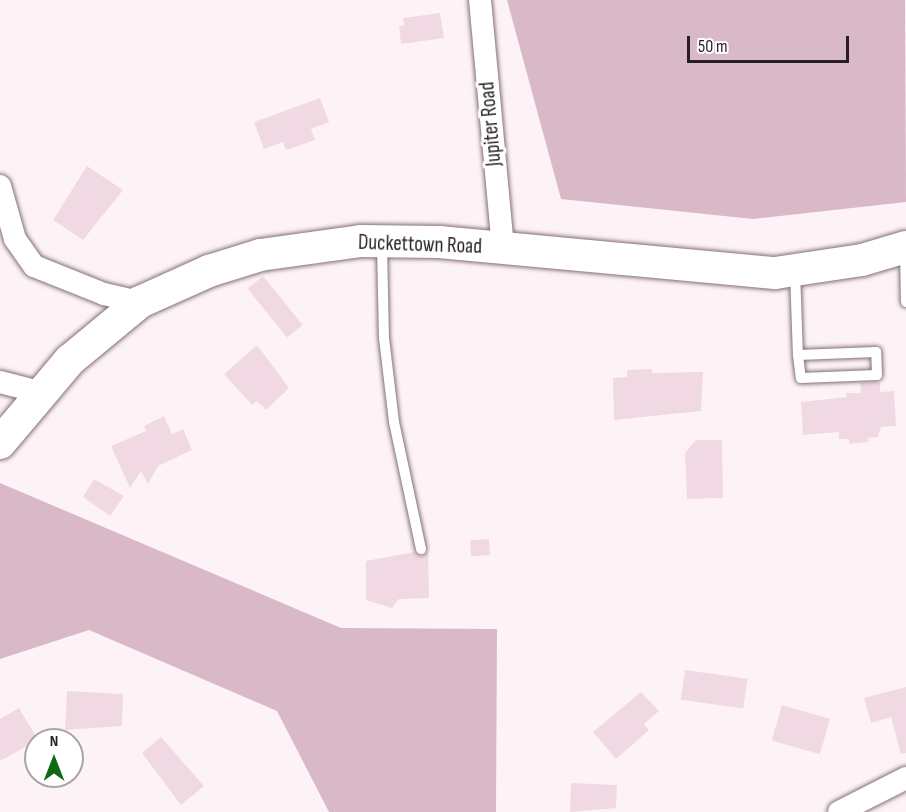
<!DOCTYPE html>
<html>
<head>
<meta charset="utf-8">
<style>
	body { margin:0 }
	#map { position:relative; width:906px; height:812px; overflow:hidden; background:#fdf3f7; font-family:"Sofia Sans Condensed",sans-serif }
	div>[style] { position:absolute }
	.green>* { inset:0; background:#d9b8c7 }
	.building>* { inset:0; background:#f1d9e4; transform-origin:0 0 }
	.roads { filter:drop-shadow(0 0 2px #856f79) drop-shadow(0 0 2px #856f79) }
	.lane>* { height:10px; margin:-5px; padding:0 5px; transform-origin:5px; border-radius:5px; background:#fff }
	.street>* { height:22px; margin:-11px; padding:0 11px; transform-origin:11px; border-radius:11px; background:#fff }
	.secondary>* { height:32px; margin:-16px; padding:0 16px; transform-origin:16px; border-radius:16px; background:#fff }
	span { translate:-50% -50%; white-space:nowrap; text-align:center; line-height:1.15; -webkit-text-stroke:6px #fff; paint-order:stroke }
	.street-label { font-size:21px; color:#271f23 }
	.north { position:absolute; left:24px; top:728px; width:60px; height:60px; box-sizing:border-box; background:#fff; border:2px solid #a9a5a7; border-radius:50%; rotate:0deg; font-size:16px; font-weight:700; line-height:24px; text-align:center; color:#271f23 }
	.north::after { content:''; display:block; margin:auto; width:21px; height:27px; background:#0f6911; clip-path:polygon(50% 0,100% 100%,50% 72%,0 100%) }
	.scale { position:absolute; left:687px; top:36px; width:162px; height:27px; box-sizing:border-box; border:3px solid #271f23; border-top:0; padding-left:8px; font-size:18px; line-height:21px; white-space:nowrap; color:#271f23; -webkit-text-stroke:4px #fff; paint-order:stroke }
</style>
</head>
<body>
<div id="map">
	<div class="green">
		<div style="clip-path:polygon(507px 0,905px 0,906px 202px,753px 219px,561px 199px)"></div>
		<div style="clip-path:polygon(0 483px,341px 628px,497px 629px,496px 812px,329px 812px,277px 711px,89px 630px,0 659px)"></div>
	</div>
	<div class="building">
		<div style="clip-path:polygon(440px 13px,444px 38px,401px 44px,399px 26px,404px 26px,403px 18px)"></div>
		<div style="clip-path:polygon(320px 98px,329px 122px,311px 129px,315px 140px,286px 150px,283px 142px,264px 149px,254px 122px)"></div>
		<div style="clip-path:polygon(87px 166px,123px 190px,83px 240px,53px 220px)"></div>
		<div style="left:263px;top:276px;width:63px;height:20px;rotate:51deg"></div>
		<div style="clip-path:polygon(257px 345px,289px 388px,266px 410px,257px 401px,252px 405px,224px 374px)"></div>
		<div style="clip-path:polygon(652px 369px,652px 373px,703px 372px,701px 411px,614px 420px,613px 378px,627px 377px,627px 370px)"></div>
		<div style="clip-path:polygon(880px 382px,880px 392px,894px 391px,896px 426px,881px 427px,878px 437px,868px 438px,868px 442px,849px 444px,849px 439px,839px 439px,839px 432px,803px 435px,801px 402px,847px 397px,846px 393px,861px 393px,860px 383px)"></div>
		<div style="clip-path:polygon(164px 416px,172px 434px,183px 429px,192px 450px,158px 466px,148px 484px,141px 471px,130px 488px,111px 446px,146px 431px,144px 426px)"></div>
		<div style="clip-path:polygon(696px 440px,722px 440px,723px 498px,687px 499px,685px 453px)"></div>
		<div style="clip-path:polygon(94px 479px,124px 496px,110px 516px,83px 497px)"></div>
		<div style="left:489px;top:539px;width:16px;height:19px;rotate:86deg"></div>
		<div style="clip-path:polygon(414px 552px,422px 556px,428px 552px,429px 598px,399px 599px,392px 608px,366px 600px,366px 561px)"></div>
		<div style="left:685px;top:670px;width:63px;height:30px;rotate:8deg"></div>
		<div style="clip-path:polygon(906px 687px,906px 753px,901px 754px,891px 717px,871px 723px,864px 698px)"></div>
		<div style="clip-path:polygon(67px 691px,123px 694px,122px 726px,65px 730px)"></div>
		<div style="clip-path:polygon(641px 692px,659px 711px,644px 724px,649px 730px,616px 759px,593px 732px)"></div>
		<div style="left:782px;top:705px;width:50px;height:37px;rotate:16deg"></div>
		<div style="clip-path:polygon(19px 708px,38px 740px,0 761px,0 719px)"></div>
		<div style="clip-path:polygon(161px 737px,204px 786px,181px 805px,142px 753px)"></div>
		<div style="clip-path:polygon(571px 783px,617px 785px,616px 808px,570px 812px)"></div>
	</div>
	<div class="roads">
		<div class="lane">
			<div style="left:382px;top:245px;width:93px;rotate:88.8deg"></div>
			<div style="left:384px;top:338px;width:85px;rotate:83.2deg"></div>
			<div style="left:394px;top:422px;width:130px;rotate:78deg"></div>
			<div style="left:905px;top:251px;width:51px;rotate:88.9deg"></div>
			<div style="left:795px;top:271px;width:84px;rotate:88deg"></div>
			<div style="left:798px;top:355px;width:23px;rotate:83deg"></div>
			<div style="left:801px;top:378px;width:76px;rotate:-2.3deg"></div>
			<div style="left:877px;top:375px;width:23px;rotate:-92deg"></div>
			<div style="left:876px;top:352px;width:78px;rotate:177.8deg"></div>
		</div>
		<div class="street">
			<div style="left:480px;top:0;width:250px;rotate:84.7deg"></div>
			<div style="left:0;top:186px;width:55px;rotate:74.2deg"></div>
			<div style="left:15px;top:239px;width:33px;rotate:55deg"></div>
			<div style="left:34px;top:266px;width:75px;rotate:21.8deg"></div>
			<div style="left:104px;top:294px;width:37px;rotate:13deg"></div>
			<div style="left:0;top:382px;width:40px;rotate:14.4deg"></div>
			<div style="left:839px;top:812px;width:75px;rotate:-26.9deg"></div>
		</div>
		<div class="secondary">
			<div style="left:0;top:443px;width:109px;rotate:-49.9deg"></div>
			<div style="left:70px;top:360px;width:91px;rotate:-39.6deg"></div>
			<div style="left:140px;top:302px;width:76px;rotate:-24.2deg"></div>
			<div style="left:209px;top:271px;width:53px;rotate:-17.4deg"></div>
			<div style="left:260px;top:255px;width:102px;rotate:-7.9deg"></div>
			<div style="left:361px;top:241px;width:78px;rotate:0.7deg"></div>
			<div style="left:439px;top:242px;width:337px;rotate:5.3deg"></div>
			<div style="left:775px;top:273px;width:88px;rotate:-8.5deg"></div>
			<div style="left:862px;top:260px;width:46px;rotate:-16.5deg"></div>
		</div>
	</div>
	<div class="street-label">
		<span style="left:491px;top:124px;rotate:-95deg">Jupiter Road</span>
		<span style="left:420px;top:245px;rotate:2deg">Duckettown Road</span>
	</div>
	<div class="north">N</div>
	<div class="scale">50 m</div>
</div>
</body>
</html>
